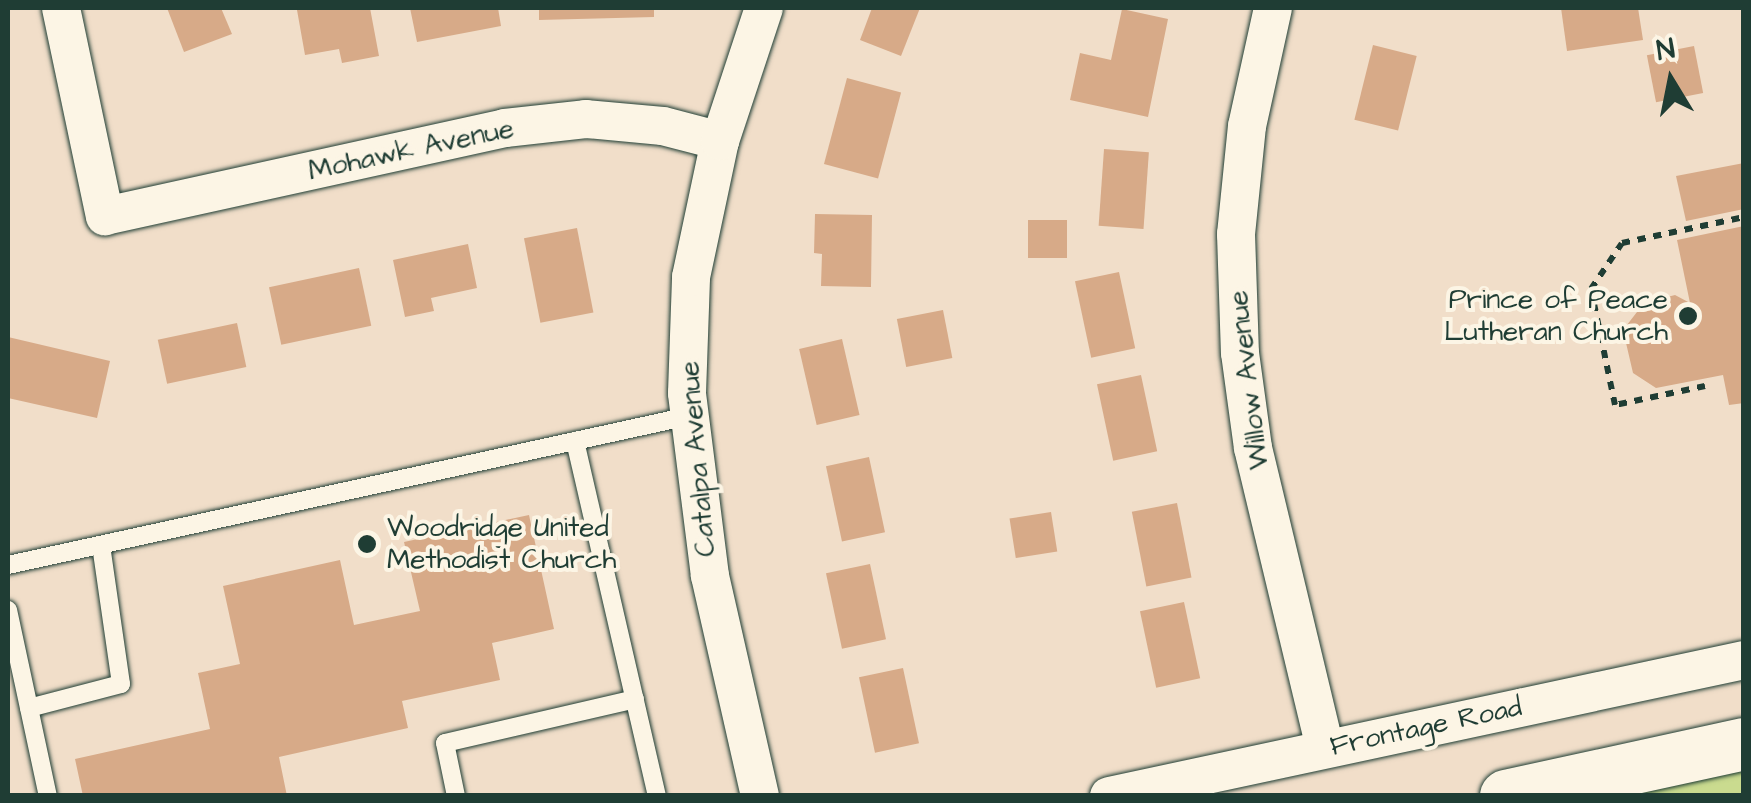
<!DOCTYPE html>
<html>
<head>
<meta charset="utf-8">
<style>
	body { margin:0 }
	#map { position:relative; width:1751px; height:803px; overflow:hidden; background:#f1dec9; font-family:"Architects Daughter",sans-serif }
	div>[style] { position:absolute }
	.green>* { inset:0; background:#cadb8f }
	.building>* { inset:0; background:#d7aa88; transform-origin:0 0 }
	.path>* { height:6px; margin-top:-3px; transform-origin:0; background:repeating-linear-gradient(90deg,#1f3d34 0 8px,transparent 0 16px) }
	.roads { filter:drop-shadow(0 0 2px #1f3d34) drop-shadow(0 0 2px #1f3d34) }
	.service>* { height:18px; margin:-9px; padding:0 9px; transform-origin:9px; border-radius:9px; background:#fcf5e5 }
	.minor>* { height:38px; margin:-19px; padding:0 19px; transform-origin:19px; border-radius:19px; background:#fcf5e5 }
	.secondary>* { height:52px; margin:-26px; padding:0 26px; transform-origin:26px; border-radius:26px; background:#fcf5e5 }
	.dots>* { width:28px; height:28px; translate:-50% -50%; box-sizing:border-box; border:5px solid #fcf5e5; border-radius:50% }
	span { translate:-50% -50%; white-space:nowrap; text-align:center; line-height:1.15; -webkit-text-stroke:8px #fcf5e5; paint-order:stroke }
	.street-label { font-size:28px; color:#1f3d34 }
	.poi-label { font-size:28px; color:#1f3d34 }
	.right { translate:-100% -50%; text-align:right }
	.left { translate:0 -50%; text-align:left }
	.frame { position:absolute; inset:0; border:10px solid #1f3d34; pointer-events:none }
	.north { position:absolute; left:1621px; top:30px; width:100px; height:100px; -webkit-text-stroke:8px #fcf5e5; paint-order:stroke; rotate:350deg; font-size:28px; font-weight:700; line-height:40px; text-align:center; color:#1f3d34 }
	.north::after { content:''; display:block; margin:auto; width:35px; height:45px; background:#1f3d34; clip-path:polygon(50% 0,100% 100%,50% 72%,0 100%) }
</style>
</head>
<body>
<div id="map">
	<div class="green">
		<div style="clip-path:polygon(1743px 769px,1743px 795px,1619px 795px)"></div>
	</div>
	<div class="building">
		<div style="clip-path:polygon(167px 8px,221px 8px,232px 34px,184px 52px)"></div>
		<div style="clip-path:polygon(311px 8px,370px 8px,379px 56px,342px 63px,339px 49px,305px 55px,297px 10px)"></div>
		<div style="clip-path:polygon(410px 8px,498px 8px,501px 26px,417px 42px)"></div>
		<div style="clip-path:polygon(539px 8px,654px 8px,654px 17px,539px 20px)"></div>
		<div style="clip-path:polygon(872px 8px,920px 8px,901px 56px,860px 40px)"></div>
		<div style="clip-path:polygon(1561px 8px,1638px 8px,1643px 40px,1567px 51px)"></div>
		<div style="clip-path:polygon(1122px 9px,1168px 19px,1148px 117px,1070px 100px,1080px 53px,1111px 60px)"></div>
		<div style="left:1373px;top:45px;width:45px;height:77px;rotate:14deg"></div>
		<div style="left:1694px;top:46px;width:48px;height:48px;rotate:79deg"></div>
		<div style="left:847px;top:78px;width:56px;height:89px;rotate:15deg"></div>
		<div style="left:1104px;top:149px;width:45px;height:77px;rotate:4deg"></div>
		<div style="clip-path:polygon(1744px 163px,1744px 209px,1686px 221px,1676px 176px)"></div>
		<div style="clip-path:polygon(815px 214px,872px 215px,871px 287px,821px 286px,822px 254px,814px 253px)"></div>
		<div style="left:1028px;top:220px;width:39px;height:38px"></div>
		<div style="clip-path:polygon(1744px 226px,1744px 403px,1729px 405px,1723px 375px,1656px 388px,1633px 373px,1623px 330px,1644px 303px,1675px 295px,1690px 303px,1677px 240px)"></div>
		<div style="left:577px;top:228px;width:86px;height:54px;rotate:79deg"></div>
		<div style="clip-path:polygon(468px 244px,477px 288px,431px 298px,434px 311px,405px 317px,393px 260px)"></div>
		<div style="left:359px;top:268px;width:59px;height:92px;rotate:78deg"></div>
		<div style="left:1119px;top:272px;width:78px;height:45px;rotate:78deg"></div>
		<div style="left:943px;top:310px;width:49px;height:47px;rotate:79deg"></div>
		<div style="left:237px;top:323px;width:45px;height:81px;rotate:78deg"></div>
		<div style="clip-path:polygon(8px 337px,110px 361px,97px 418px,8px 398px)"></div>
		<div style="left:842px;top:339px;width:78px;height:44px;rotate:77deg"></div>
		<div style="left:1141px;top:375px;width:78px;height:45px;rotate:78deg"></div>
		<div style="left:869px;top:457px;width:77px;height:44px;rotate:78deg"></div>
		<div style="left:1177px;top:503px;width:76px;height:46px;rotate:79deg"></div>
		<div style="left:1051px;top:512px;width:40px;height:42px;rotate:81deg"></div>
		<div style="clip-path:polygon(529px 515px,554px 629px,492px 643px,500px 680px,402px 701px,408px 728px,279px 757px,287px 796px,83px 796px,75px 759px,210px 729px,198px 673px,240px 664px,223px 586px,340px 560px,354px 625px,420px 611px,404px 542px)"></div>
		<div style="left:870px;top:564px;width:77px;height:45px;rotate:78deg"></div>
		<div style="left:1184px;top:602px;width:78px;height:45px;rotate:78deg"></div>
		<div style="left:903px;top:668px;width:77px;height:45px;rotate:78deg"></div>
	</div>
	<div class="path">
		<div style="left:1705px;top:386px;width:92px;rotate:168.1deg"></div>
		<div style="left:1615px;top:405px;width:118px;rotate:-101.7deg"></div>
		<div style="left:1591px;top:289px;width:55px;rotate:-56deg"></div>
		<div style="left:1622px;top:243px;width:125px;rotate:-12deg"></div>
	</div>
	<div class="roads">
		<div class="service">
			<div style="left:575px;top:441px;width:364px;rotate:77deg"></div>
			<div style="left:8px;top:565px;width:697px;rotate:-12.34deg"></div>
			<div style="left:8px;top:610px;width:190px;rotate:77.9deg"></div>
			<div style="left:29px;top:708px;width:95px;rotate:-14.6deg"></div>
			<div style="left:121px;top:684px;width:140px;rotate:-98.2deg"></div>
			<div style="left:456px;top:796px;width:54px;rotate:-101.7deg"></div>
			<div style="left:445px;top:743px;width:195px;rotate:-13deg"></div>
		</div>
		<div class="minor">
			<div style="left:61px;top:8px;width:213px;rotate:78.1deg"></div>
			<div style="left:105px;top:216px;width:410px;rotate:-12.4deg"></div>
			<div style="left:505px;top:128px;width:81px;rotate:-6.3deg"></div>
			<div style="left:586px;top:119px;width:77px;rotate:5.2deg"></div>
			<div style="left:663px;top:126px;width:59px;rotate:14.7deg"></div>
			<div style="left:1273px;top:8px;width:121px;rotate:102.4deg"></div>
			<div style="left:1247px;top:126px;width:109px;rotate:95.8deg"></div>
			<div style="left:1236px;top:234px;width:119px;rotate:88.1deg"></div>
			<div style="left:1240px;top:353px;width:96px;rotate:82.2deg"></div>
			<div style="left:1253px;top:448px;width:309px;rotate:76.5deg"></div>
			<div style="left:760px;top:796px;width:226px;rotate:-102.8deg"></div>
			<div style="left:710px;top:576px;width:184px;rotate:-97.2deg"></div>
			<div style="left:687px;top:393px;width:116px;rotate:-88deg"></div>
			<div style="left:691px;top:277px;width:139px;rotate:-78deg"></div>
			<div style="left:720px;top:141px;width:140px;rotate:-71.7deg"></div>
			<div style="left:1109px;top:796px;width:649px;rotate:-12.09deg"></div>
		</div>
		<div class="secondary">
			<div style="left:1506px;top:796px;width:244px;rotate:-12.3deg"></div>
		</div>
	</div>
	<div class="dots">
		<div style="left:1688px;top:316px;background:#1f3d34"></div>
		<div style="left:367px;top:544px;background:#1f3d34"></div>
	</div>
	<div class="street-label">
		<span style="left:411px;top:150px;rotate:-12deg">Mohawk Avenue</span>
		<span style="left:1249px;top:380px;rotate:-97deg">Willow Avenue</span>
		<span style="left:698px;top:459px;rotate:-95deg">Catalpa Avenue</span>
		<span style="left:1426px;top:727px;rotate:-12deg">Frontage Road</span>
	</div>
	<div class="poi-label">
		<span class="right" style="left:1668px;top:316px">Prince of Peace<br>Lutheran Church</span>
		<span class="left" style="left:387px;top:544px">Woodridge United<br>Methodist Church</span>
	</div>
	<div class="frame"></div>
	<div class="north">N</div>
</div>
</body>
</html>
